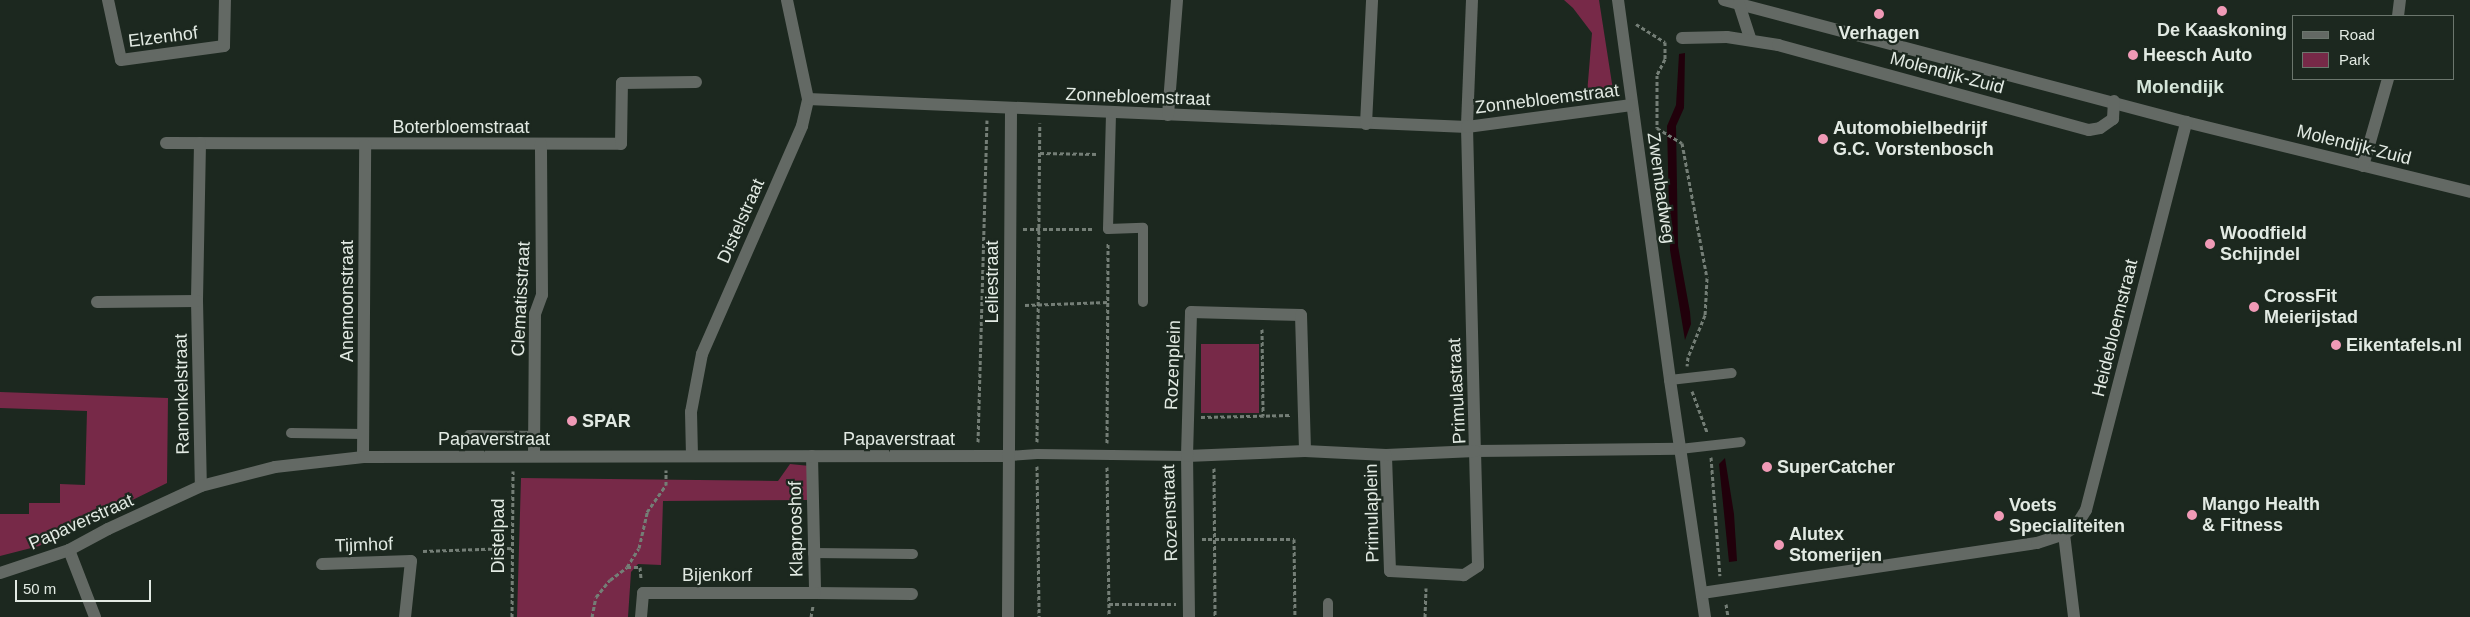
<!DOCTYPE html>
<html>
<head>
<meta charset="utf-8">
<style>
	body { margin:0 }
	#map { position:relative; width:2470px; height:617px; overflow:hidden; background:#1c281f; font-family:Arial,sans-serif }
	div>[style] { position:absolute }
	.green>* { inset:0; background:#772948; transform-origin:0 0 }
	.water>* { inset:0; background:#21000b }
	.path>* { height:3px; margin-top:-1.5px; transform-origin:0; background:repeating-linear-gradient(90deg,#747e76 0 4px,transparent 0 6.5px) }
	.lane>* { height:10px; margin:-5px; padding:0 5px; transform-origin:5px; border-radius:5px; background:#636964 }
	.street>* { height:12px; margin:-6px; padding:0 6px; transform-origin:6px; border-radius:6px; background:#636964 }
	.dots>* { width:14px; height:14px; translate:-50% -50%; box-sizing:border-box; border:2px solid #1c281f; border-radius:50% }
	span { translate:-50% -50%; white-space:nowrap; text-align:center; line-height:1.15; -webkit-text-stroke:4.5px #1c281f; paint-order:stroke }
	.poi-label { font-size:18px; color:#e2eae3; font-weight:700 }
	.left { translate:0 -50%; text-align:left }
	.street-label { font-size:18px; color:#e2eae3 }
	.neighbourhood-label { font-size:19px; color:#d5e5d9; font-weight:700 }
	.legend { position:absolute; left:2292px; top:15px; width:162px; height:65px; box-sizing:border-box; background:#1c281f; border:1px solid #6b766d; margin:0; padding:6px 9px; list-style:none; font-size:15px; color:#e2eae3 }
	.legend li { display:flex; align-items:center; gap:10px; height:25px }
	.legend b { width:25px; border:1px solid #6b766d }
	.scale { position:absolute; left:15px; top:580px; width:136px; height:22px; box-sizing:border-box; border:2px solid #e2eae3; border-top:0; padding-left:6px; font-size:15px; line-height:18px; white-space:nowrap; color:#e2eae3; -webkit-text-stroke:4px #1c281f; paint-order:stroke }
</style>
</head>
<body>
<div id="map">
	<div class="green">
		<div style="clip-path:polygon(1564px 0,1599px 0,1613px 90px,1603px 93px,1587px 94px,1592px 33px,1573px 8px)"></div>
		<div style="left:1259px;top:344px;width:69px;height:58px;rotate:90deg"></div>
		<div style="clip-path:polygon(0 392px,168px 398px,167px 483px,39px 546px,0 556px,0 514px,29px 514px,29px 503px,60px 503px,60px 484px,85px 485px,87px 411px,0 408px)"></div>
		<div style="clip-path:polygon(790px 464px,810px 466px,808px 500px,663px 501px,661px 565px,638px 564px,631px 572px,628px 617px,517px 617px,521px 478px,778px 481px)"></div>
	</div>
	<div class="water">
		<div style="clip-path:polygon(1685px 53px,1684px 108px,1676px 126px,1678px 246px,1690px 312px,1691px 324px,1685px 340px,1670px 250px,1667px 126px,1676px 105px,1679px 54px)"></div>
		<div style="clip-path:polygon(1725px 458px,1734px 514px,1737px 561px,1729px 562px,1719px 464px)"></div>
	</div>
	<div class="path">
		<div style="left:1636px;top:24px;width:34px;rotate:32deg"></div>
		<div style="left:1665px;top:42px;width:17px;rotate:90deg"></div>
		<div style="left:1665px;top:59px;width:18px;rotate:117deg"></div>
		<div style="left:1657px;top:75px;width:53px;rotate:90deg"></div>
		<div style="left:1657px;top:128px;width:29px;rotate:31deg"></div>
		<div style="left:1682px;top:143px;width:137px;rotate:79.5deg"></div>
		<div style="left:1707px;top:278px;width:37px;rotate:93deg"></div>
		<div style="left:1705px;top:315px;width:45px;rotate:112deg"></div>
		<div style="left:1688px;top:357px;width:9px;rotate:96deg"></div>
		<div style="left:1040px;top:153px;width:57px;rotate:1deg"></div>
		<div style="left:1023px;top:229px;width:71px"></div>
		<div style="left:1025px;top:305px;width:83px;rotate:-2.1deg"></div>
		<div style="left:1262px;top:329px;width:87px;rotate:89.3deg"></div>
		<div style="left:1692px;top:391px;width:44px;rotate:69.9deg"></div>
		<div style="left:1201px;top:417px;width:89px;rotate:-1.3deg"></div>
		<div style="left:978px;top:442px;width:322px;rotate:-88.4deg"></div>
		<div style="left:1037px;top:442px;width:319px;rotate:-89.5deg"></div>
		<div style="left:1107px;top:443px;width:201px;rotate:-89.7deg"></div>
		<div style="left:1711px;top:457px;width:119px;rotate:85.7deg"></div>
		<div style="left:1037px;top:466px;width:151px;rotate:89.2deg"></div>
		<div style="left:1107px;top:467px;width:150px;rotate:89.2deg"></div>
		<div style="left:1214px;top:468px;width:149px;rotate:89.6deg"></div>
		<div style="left:1202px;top:539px;width:92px"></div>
		<div style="left:1294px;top:539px;width:78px;rotate:89.3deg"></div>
		<div style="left:423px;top:551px;width:89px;rotate:-1.9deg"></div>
		<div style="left:627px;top:567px;width:13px"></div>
		<div style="left:640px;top:567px;width:11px;rotate:85deg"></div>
		<div style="left:1109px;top:604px;width:67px"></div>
		<div style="left:1726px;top:604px;width:13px;rotate:81deg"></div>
		<div style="left:512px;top:617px;width:146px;rotate:-89.6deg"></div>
		<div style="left:592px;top:617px;width:20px;rotate:-79deg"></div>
		<div style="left:596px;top:597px;width:22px;rotate:-51deg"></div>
		<div style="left:610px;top:580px;width:21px;rotate:-37deg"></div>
		<div style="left:627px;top:567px;width:22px;rotate:-58deg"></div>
		<div style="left:639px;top:548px;width:37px;rotate:-77deg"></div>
		<div style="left:647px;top:512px;width:33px;rotate:-55deg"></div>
		<div style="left:666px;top:485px;width:15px;rotate:-90deg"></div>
		<div style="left:811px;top:617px;width:11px;rotate:-80deg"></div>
		<div style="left:1425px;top:617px;width:29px;rotate:-88deg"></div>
	</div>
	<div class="lane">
		<div style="left:1111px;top:114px;width:115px;rotate:91.5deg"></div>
		<div style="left:1108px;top:229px;width:35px;rotate:-2deg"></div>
		<div style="left:1143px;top:228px;width:74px;rotate:90deg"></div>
		<div style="left:1670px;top:380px;width:62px;rotate:-6.4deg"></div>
		<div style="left:291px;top:433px;width:73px;rotate:0.8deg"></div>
		<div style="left:469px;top:435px;width:65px;rotate:0.9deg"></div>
		<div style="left:1680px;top:449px;width:61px;rotate:-6.5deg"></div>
		<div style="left:1009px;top:456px;width:28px;rotate:-4deg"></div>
		<div style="left:1037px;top:454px;width:150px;rotate:0.8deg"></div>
		<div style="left:813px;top:553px;width:100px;rotate:0.6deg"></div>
		<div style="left:1328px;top:603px;width:14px;rotate:90deg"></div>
	</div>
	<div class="street">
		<div style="left:108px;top:0;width:61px;rotate:77.8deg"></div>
		<div style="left:121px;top:60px;width:104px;rotate:-7.7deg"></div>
		<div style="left:224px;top:46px;width:46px;rotate:-88.8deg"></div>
		<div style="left:1472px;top:0;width:127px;rotate:92.3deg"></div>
		<div style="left:1467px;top:127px;width:324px;rotate:88.6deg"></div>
		<div style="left:1475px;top:451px;width:205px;rotate:-0.6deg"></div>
		<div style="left:1618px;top:0;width:384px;rotate:82.2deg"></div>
		<div style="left:1670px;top:380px;width:240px;rotate:81.6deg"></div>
		<div style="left:1724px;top:0;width:478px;rotate:14.8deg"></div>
		<div style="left:2186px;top:122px;width:292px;rotate:13.8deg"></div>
		<div style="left:1739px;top:4px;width:38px;rotate:72deg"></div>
		<div style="left:2398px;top:16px;width:16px;rotate:-83deg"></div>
		<div style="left:1682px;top:38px;width:45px;rotate:-1.3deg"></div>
		<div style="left:1727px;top:37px;width:52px;rotate:8.9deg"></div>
		<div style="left:1778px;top:45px;width:322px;rotate:15.3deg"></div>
		<div style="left:2089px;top:130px;width:11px;rotate:-10deg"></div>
		<div style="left:2100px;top:128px;width:16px;rotate:-35deg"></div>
		<div style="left:2113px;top:119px;width:18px;rotate:-87deg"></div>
		<div style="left:808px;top:99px;width:660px;rotate:2.43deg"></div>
		<div style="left:1467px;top:127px;width:166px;rotate:-7.6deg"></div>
		<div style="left:1168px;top:115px;width:115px;rotate:-85.5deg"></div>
		<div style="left:1366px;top:124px;width:124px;rotate:-87.2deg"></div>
		<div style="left:166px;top:143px;width:455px;rotate:0.1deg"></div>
		<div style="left:621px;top:144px;width:61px;rotate:-89.1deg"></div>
		<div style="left:622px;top:83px;width:74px;rotate:-0.8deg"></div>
		<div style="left:200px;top:143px;width:158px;rotate:91.1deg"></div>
		<div style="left:197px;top:301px;width:185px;rotate:88.8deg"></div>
		<div style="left:2363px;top:166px;width:91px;rotate:-74deg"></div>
		<div style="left:97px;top:302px;width:100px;rotate:-0.6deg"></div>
		<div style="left:1475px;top:451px;width:115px;rotate:88.5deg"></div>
		<div style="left:1478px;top:566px;width:17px;rotate:147deg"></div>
		<div style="left:1464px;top:575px;width:74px;rotate:-176.9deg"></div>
		<div style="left:1390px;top:571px;width:116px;rotate:-92deg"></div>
		<div style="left:1386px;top:455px;width:89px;rotate:-2.6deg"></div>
		<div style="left:534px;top:456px;width:142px;rotate:-89.6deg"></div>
		<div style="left:535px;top:314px;width:20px;rotate:-70deg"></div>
		<div style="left:542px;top:295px;width:151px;rotate:-90.4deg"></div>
		<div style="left:692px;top:456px;width:44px;rotate:-91.3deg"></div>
		<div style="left:691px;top:412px;width:59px;rotate:-79.3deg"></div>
		<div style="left:702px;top:354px;width:249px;rotate:-66.3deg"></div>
		<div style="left:802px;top:126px;width:28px;rotate:-77deg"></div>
		<div style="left:808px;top:99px;width:101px;rotate:-102deg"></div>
		<div style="left:812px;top:456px;width:137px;rotate:88.7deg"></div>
		<div style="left:815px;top:593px;width:97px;rotate:0.6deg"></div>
		<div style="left:1187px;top:456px;width:118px;rotate:-2.4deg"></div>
		<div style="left:1305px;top:451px;width:81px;rotate:2.8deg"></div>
		<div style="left:363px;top:457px;width:312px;rotate:-89.6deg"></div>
		<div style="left:2064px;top:534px;width:84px;rotate:83.1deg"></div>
		<div style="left:69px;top:550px;width:72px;rotate:68.8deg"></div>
		<div style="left:322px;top:564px;width:89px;rotate:-1.9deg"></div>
		<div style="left:411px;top:561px;width:56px;rotate:96.1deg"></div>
		<div style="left:0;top:573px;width:73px;rotate:-18.4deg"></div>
		<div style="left:69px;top:550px;width:44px;rotate:-28.3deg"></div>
		<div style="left:108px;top:529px;width:102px;rotate:-24.8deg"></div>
		<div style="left:201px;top:486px;width:76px;rotate:-14.4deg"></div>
		<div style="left:275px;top:467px;width:89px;rotate:-6.5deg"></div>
		<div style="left:363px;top:457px;width:646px;rotate:-0.09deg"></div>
		<div style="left:1702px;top:593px;width:339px;rotate:-8.5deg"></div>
		<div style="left:2037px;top:543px;width:28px;rotate:-18deg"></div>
		<div style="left:2064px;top:534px;width:14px;rotate:-34deg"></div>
		<div style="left:2076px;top:526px;width:19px;rotate:-58deg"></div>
		<div style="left:2086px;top:510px;width:401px;rotate:-75.5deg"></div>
		<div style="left:641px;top:617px;width:24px;rotate:-85deg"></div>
		<div style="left:643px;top:593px;width:172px"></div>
		<div style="left:1008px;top:617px;width:508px;rotate:-89.66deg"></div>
		<div style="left:1189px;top:617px;width:161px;rotate:-90.7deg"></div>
		<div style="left:1187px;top:456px;width:144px;rotate:-88.4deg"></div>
		<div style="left:1191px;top:312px;width:110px;rotate:1.6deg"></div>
		<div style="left:1301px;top:315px;width:136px;rotate:88.3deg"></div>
	</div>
	<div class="dots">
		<div style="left:2222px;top:11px;background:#f09ab6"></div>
		<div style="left:1879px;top:14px;background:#f09ab6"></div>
		<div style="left:2133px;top:55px;background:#f09ab6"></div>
		<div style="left:1823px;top:139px;background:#f09ab6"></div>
		<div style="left:2210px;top:244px;background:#f09ab6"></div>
		<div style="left:2254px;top:307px;background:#f09ab6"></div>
		<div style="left:2336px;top:345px;background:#f09ab6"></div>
		<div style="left:572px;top:421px;background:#f09ab6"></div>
		<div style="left:1767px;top:467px;background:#f09ab6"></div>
		<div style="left:2192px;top:515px;background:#f09ab6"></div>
		<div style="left:1999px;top:516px;background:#f09ab6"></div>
		<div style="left:1779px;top:545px;background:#f09ab6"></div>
	</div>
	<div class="poi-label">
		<span style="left:2222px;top:30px">De Kaaskoning</span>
		<span style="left:1879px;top:33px">Verhagen</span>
		<span class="left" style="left:2143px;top:55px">Heesch Auto</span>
		<span class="left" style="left:1833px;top:139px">Automobielbedrijf<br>G.C. Vorstenbosch</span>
		<span class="left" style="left:2220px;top:244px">Woodfield<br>Schijndel</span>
		<span class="left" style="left:2264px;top:307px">CrossFit<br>Meierijstad</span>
		<span class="left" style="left:2346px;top:345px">Eikentafels.nl</span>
		<span class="left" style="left:582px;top:421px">SPAR</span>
		<span class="left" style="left:1777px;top:467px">SuperCatcher</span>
		<span class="left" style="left:2202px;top:515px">Mango Health<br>&amp; Fitness</span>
		<span class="left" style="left:2009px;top:516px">Voets<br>Specialiteiten</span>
		<span class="left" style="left:1789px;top:545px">Alutex<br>Stomerijen</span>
	</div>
	<div class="street-label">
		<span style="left:163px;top:37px;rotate:-7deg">Elzenhof</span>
		<span style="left:1947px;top:73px;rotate:15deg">Molendijk-Zuid</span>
		<span style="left:1138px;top:97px;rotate:2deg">Zonnebloemstraat</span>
		<span style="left:1547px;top:99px;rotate:-7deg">Zonnebloemstraat</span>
		<span style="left:461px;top:127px">Boterbloemstraat</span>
		<span style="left:2354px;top:145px;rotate:14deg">Molendijk-Zuid</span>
		<span style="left:1661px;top:188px;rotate:82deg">Zwembadweg</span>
		<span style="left:741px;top:221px;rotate:-66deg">Distelstraat</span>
		<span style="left:992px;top:282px;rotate:-90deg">Leliestraat</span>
		<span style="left:521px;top:299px;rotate:-87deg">Clematisstraat</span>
		<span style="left:347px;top:301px;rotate:-90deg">Anemoonstraat</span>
		<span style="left:2115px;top:328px;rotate:-76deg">Heidebloemstraat</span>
		<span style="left:1173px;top:365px;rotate:-88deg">Rozenplein</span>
		<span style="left:1457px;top:391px;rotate:-93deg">Primulastraat</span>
		<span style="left:182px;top:394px;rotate:-91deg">Ranonkelstraat</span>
		<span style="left:494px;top:439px">Papaverstraat</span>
		<span style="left:899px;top:439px">Papaverstraat</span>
		<span style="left:1170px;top:513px;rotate:-92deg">Rozenstraat</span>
		<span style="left:1372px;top:513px;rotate:-91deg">Primulaplein</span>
		<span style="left:81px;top:522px;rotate:-24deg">Papaverstraat</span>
		<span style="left:796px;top:529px;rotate:-91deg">Klaprooshof</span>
		<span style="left:498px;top:536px;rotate:-90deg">Distelpad</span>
		<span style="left:364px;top:545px;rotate:-2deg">Tijmhof</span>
		<span style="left:717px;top:575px">Bijenkorf</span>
	</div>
	<div class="neighbourhood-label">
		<span style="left:2180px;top:87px">Molendijk</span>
	</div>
	<ul class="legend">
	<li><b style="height:6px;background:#636964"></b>Road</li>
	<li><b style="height:14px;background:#772948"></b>Park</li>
	</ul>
	<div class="scale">50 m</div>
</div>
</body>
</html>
